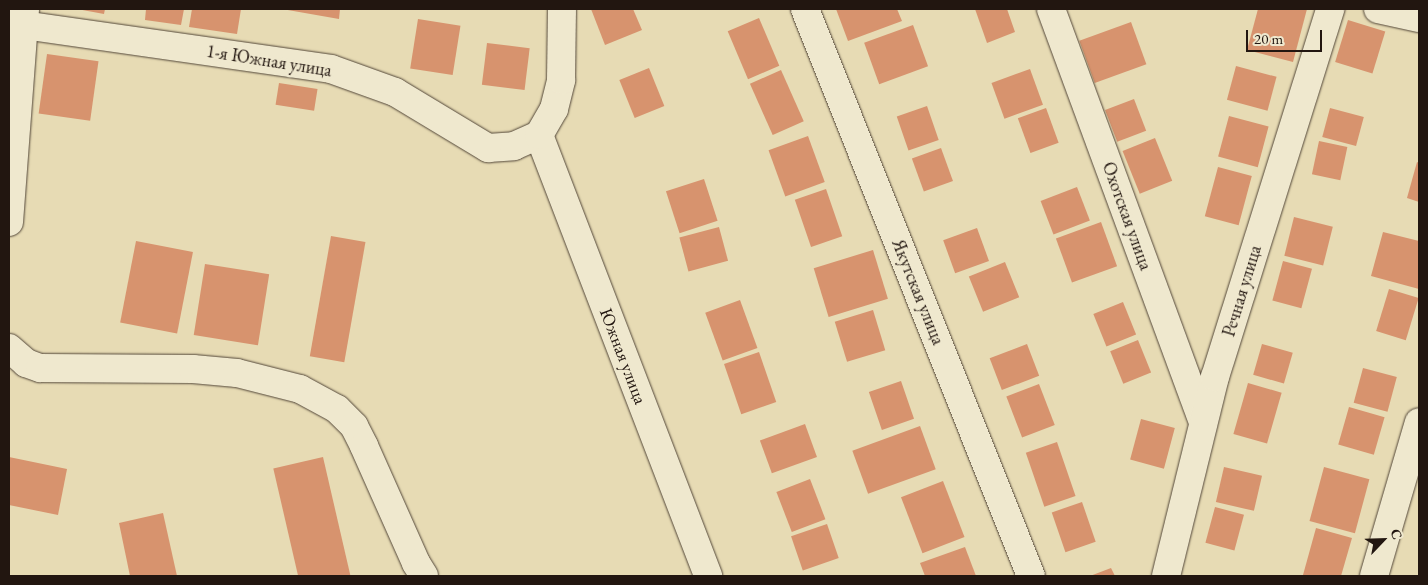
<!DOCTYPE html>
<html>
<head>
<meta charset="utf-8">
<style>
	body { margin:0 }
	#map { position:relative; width:1428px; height:585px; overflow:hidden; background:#e7dbb4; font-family:"EB Garamond",serif }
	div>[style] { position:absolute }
	.building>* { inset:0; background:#d7936e; transform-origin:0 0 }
	.roads { filter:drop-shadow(0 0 1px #534739) drop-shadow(0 0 1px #534739) }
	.minor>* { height:28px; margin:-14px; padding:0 14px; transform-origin:14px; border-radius:14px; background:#efe8ce }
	span { translate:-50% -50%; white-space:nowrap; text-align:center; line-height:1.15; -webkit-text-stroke:4.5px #efe8ce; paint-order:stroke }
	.street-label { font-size:18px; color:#221610 }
	.frame { position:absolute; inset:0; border:10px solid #221610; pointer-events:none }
	.north { position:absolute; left:1358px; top:515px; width:50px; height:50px; -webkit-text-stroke:4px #efe8ce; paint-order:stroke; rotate:66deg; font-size:14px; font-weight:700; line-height:20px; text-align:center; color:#221610 }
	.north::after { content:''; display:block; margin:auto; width:18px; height:22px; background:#221610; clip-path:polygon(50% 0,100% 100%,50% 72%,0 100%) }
	.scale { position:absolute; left:1246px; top:30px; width:76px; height:22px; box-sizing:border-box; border:2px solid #221610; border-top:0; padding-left:6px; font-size:15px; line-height:18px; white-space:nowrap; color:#221610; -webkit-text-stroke:4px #efe8ce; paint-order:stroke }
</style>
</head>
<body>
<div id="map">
	<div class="building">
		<div style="clip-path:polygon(77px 9px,105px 9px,104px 14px)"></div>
		<div style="clip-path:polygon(146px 9px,184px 9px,181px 25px,145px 20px)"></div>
		<div style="clip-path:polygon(192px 9px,241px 9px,237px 34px,189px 27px)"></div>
		<div style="clip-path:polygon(282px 9px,340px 9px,339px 19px)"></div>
		<div style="clip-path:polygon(591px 9px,633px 9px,642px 30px,605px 45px)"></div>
		<div style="clip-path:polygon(836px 9px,897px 9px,902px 21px,848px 41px)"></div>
		<div style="clip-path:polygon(975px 9px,1007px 9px,1015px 32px,987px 43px)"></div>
		<div style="clip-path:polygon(1258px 9px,1307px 9px,1293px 62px,1247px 50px)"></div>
		<div style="left:759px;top:18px;width:52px;height:34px;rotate:67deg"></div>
		<div style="left:418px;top:19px;width:43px;height:50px;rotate:9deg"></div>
		<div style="left:1348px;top:20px;width:39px;height:44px;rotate:17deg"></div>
		<div style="left:1131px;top:22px;width:45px;height:55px;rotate:70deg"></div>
		<div style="left:913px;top:25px;width:44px;height:52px;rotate:70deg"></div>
		<div style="left:487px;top:43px;width:43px;height:42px;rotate:7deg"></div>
		<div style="left:47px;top:54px;width:52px;height:60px;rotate:8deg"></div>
		<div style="left:1236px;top:66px;width:42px;height:35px;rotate:15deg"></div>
		<div style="left:649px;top:68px;width:41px;height:32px;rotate:68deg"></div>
		<div style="left:1030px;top:69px;width:38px;height:41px;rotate:70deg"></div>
		<div style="left:781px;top:70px;width:56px;height:34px;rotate:66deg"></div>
		<div style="left:279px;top:83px;width:39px;height:22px;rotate:9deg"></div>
		<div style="left:1134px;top:99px;width:34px;height:31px;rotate:69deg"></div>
		<div style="left:927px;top:106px;width:36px;height:32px;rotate:71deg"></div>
		<div style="left:1046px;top:108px;width:37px;height:30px;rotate:70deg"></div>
		<div style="left:1330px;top:108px;width:35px;height:30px;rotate:15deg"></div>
		<div style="left:1229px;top:116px;width:41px;height:42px;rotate:15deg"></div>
		<div style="left:808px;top:136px;width:49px;height:42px;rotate:70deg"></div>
		<div style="left:1155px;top:138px;width:46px;height:35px;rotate:68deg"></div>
		<div style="left:1319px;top:141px;width:29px;height:34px;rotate:12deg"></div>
		<div style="left:941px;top:148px;width:35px;height:31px;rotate:70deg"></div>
		<div style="clip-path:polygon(1417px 162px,1419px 163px,1419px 202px,1407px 198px)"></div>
		<div style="left:1218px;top:167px;width:35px;height:51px;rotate:15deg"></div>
		<div style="left:704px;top:179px;width:44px;height:40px;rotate:72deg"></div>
		<div style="left:1077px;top:187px;width:36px;height:39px;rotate:69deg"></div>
		<div style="left:826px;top:189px;width:50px;height:33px;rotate:71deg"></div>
		<div style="left:1294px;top:217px;width:40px;height:40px;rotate:14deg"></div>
		<div style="left:1101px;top:222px;width:47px;height:48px;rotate:70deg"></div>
		<div style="left:719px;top:227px;width:35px;height:41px;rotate:75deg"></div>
		<div style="left:977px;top:228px;width:35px;height:36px;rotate:70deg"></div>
		<div style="clip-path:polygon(1383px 232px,1419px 241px,1419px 289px,1371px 276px)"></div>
		<div style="left:331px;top:236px;width:35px;height:122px;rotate:10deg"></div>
		<div style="left:136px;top:241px;width:58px;height:83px;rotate:11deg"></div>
		<div style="left:873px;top:250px;width:51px;height:62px;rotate:73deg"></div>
		<div style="left:1283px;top:261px;width:30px;height:41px;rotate:15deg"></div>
		<div style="left:1005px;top:262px;width:38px;height:39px;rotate:68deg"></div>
		<div style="left:205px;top:264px;width:65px;height:72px;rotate:9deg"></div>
		<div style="left:1389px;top:289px;width:31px;height:44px;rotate:17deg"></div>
		<div style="left:740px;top:300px;width:51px;height:37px;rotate:70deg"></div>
		<div style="left:1123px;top:302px;width:35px;height:32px;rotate:68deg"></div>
		<div style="left:873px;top:310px;width:42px;height:40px;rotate:73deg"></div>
		<div style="left:1138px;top:340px;width:35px;height:30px;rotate:68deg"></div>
		<div style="left:1027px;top:344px;width:34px;height:40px;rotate:69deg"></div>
		<div style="left:1262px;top:344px;width:32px;height:32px;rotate:16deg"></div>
		<div style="left:759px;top:352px;width:53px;height:37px;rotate:71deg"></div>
		<div style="left:1363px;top:368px;width:35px;height:36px;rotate:15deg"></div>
		<div style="left:901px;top:381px;width:40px;height:34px;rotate:71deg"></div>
		<div style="left:1248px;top:383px;width:35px;height:53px;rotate:16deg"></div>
		<div style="left:1039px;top:384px;width:44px;height:35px;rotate:69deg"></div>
		<div style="left:1349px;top:407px;width:37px;height:39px;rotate:16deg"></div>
		<div style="left:1141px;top:419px;width:35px;height:42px;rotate:15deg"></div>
		<div style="left:805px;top:424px;width:35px;height:48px;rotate:70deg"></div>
		<div style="left:920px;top:426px;width:46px;height:72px;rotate:70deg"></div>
		<div style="left:1057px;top:442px;width:57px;height:33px;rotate:71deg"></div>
		<div style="clip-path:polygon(9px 457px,67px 469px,58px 515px,9px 505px)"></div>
		<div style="left:323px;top:457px;width:122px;height:51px;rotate:77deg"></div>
		<div style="left:1224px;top:467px;width:39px;height:36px;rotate:13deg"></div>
		<div style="left:1324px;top:467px;width:47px;height:56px;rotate:15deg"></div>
		<div style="left:810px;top:479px;width:43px;height:36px;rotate:69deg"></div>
		<div style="left:943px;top:481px;width:60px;height:45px;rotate:69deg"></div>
		<div style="left:1082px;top:502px;width:42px;height:32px;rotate:71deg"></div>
		<div style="left:1215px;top:507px;width:30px;height:37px;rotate:15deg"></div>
		<div style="clip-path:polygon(163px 513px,177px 576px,130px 576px,119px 523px)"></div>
		<div style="left:827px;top:524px;width:36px;height:38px;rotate:71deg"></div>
		<div style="clip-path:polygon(1316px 528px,1352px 538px,1341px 576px,1303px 575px)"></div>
		<div style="clip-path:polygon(965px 547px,976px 576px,925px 576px,920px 563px)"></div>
		<div style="clip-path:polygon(1111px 568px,1115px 576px,1090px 576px)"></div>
	</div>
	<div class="roads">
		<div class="minor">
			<div style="left:805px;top:9px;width:610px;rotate:68.27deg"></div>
			<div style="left:1051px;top:9px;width:440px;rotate:69.8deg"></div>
			<div style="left:1378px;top:9px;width:42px;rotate:12.4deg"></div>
			<div style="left:9px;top:23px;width:325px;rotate:8.1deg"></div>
			<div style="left:331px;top:69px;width:68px;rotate:19.8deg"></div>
			<div style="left:395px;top:92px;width:109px;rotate:31.1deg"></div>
			<div style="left:488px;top:148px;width:26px;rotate:-4deg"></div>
			<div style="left:514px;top:146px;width:27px;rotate:-24deg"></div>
			<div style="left:539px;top:135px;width:472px;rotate:69deg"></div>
			<div style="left:539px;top:135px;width:30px;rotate:-60deg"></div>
			<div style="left:554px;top:109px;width:30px;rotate:-76deg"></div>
			<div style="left:561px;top:80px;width:71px;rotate:-89.2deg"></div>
			<div style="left:9px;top:222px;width:214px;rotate:-85.7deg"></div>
			<div style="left:9px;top:348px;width:23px;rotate:41deg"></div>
			<div style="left:26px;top:363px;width:15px;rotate:20deg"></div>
			<div style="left:40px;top:368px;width:153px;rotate:0.4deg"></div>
			<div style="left:193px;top:369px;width:44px;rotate:5.2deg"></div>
			<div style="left:237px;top:373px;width:65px;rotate:14.3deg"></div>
			<div style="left:300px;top:389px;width:42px;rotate:28.4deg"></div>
			<div style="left:337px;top:409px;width:24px;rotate:45deg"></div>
			<div style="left:354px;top:426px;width:22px;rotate:63deg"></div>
			<div style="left:364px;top:446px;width:128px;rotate:66deg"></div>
			<div style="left:416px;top:563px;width:15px;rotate:58deg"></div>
			<div style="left:1166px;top:576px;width:205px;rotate:-76.2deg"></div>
			<div style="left:1215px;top:377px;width:386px;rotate:-72.6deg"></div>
			<div style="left:1374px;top:576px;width:160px;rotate:-73.7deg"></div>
		</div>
	</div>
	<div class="street-label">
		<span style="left:269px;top:61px;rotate:9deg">1-я Южная улица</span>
		<span style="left:1127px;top:216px;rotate:70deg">Охотская улица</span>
		<span style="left:1242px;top:291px;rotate:-73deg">Речная улица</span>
		<span style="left:918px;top:292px;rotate:68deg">Якутская улица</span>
		<span style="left:623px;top:356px;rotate:69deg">Южная улица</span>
	</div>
	<div class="frame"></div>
	<div class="north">С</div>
	<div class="scale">20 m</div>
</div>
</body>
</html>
